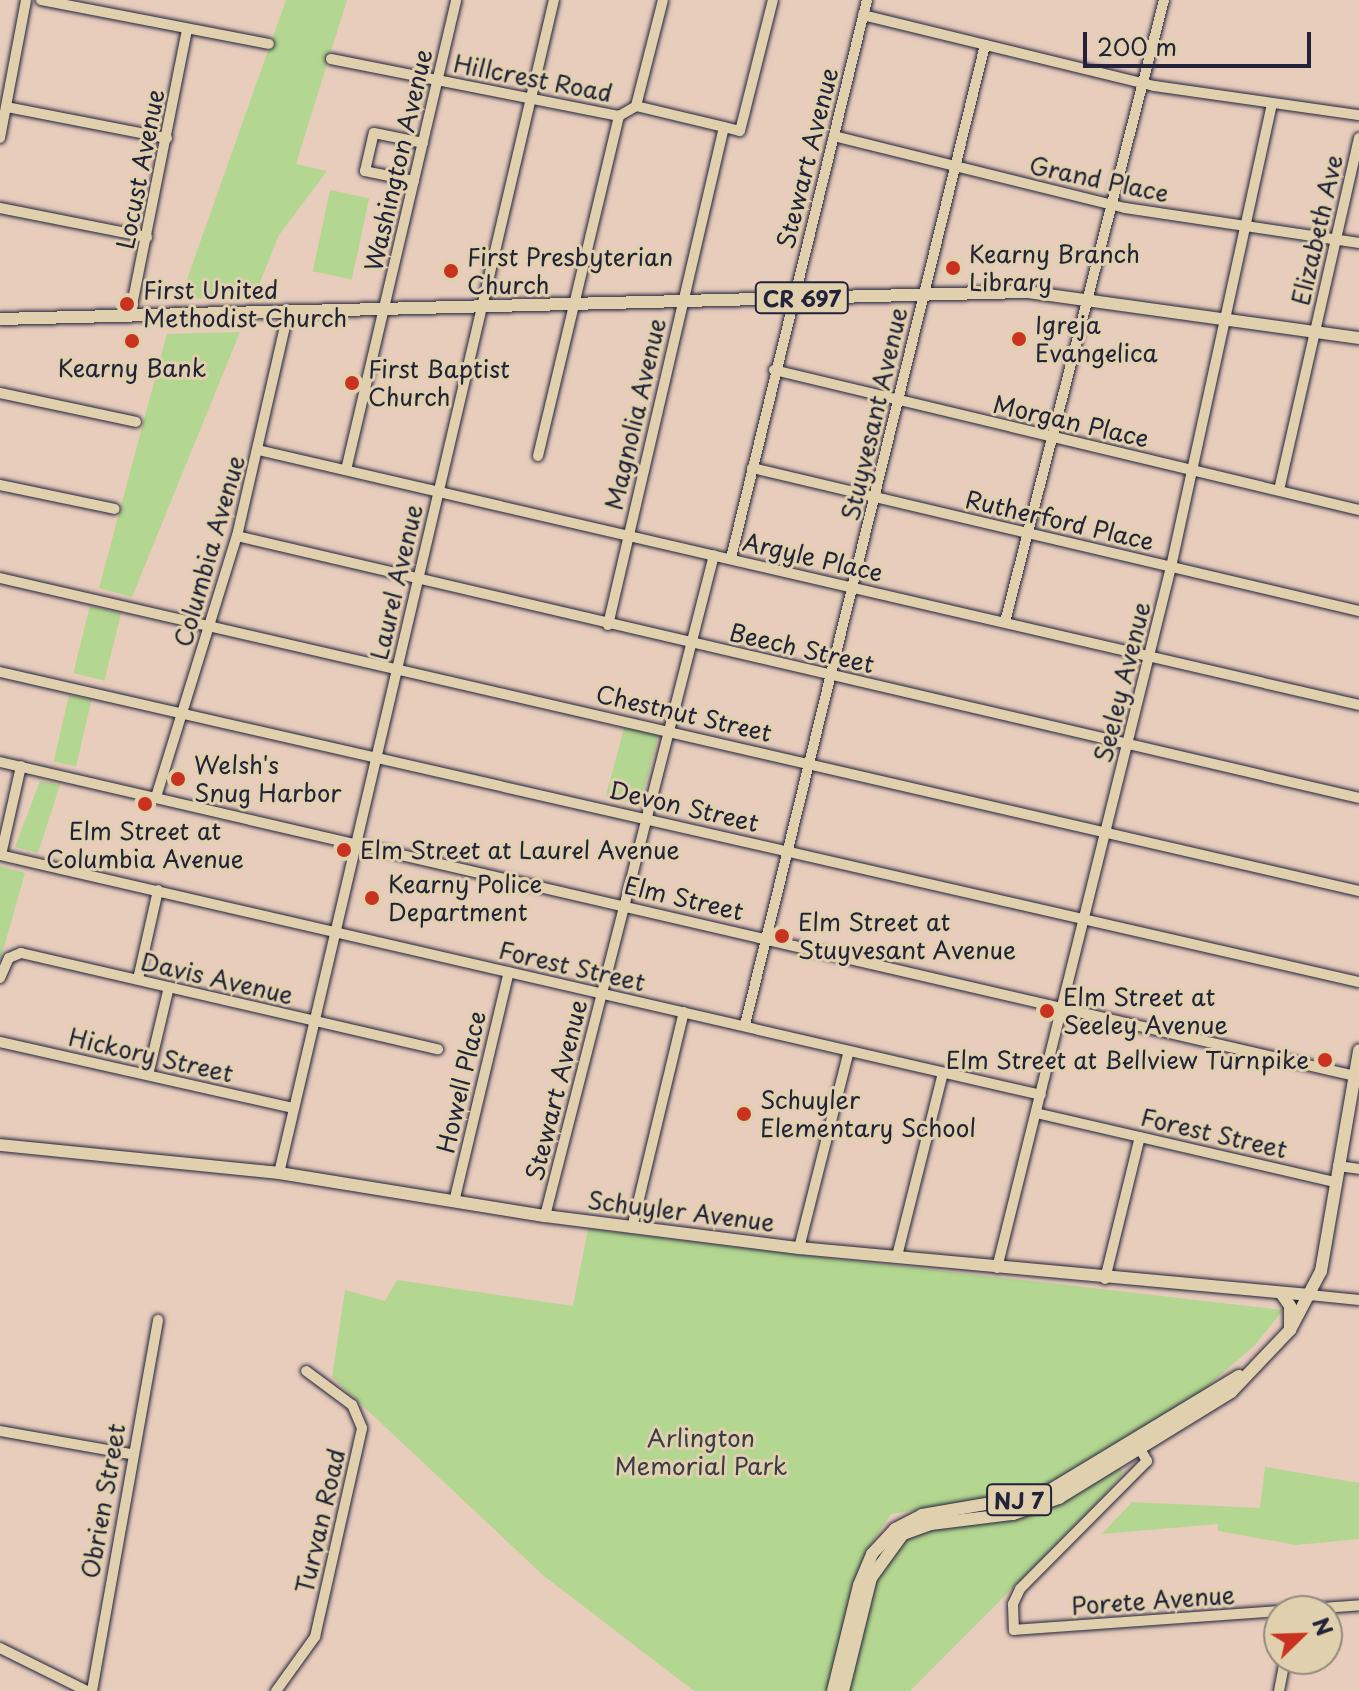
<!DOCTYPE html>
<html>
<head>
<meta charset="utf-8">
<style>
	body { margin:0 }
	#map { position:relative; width:1359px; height:1691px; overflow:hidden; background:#e8cdbd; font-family:"Playpen Sans",sans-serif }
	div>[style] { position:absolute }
	.green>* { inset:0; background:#b3d690; transform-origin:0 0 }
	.roads { filter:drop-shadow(0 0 2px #22223b) drop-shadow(0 0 2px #22223b) }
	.minor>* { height:10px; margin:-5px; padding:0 5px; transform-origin:5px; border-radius:5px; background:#e1d0ad }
	.major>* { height:12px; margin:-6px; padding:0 6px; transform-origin:6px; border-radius:6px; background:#e1d0ad }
	.dots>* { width:22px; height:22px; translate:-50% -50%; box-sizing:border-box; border:4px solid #e1d0ad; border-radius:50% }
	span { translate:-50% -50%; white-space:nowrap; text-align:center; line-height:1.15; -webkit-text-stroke:6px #e1d0ad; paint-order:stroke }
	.shield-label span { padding:2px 6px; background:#e1d0ad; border:2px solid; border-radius:6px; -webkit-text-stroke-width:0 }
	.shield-label { font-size:22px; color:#22223b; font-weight:700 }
	.street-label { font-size:24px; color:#22223b }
	.poi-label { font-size:24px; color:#22223b }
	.left { translate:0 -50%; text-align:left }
	.right { translate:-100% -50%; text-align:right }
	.park-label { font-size:24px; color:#383d48 }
	.north { position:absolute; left:1263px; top:1595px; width:80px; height:80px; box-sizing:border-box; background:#e1d0ad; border:2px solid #958a7f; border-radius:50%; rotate:67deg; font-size:22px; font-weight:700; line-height:32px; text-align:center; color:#22223b }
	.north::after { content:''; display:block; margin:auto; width:28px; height:36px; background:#c8321e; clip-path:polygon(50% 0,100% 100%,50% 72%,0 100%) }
	.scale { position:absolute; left:1083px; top:32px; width:228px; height:36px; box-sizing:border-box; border:4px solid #22223b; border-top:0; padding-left:10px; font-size:24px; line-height:28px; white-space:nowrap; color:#22223b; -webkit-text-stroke:6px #e1d0ad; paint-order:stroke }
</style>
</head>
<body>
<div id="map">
	<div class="green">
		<div style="clip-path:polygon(286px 0,347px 0,296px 164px,327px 171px,279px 235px,254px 297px,180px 299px)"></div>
		<div style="left:330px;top:190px;width:40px;height:83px;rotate:12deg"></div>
		<div style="clip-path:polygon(240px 332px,132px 597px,99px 588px,167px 334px)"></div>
		<div style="left:90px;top:606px;width:32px;height:69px;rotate:14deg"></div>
		<div style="left:69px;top:695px;width:23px;height:68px;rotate:13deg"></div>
		<div style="left:625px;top:725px;width:35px;height:74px;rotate:15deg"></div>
		<div style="clip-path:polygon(40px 781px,60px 785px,38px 853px,15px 847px)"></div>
		<div style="clip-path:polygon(0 866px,25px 873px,0 961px)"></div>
		<div style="clip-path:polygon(588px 1229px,752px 1249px,1283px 1310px,1255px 1345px,1179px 1411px,1044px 1489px,891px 1514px,868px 1549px,827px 1691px,694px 1691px,544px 1576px,332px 1377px,345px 1290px,385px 1301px,397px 1280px,573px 1306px)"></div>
		<div style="clip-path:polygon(1120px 1467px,1123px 1473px,1103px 1497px,910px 1691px,847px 1691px,881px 1567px,903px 1540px,920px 1530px,1041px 1511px)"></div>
		<div style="clip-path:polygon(1265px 1467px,1359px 1483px,1359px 1539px,1296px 1545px,1218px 1531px,1218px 1524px,1102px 1534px,1132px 1502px,1260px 1508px)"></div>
	</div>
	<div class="roads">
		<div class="minor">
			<div style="left:41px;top:0;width:232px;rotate:10.9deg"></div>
			<div style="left:863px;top:15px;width:300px;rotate:13.7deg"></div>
			<div style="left:1154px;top:86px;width:207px;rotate:8.1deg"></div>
			<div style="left:331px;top:59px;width:294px;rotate:11.2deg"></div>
			<div style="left:619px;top:116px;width:20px;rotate:-30deg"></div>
			<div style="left:636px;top:106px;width:90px;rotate:13.4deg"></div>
			<div style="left:636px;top:106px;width:109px;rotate:-75.7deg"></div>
			<div style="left:7px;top:107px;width:163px;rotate:11deg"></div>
			<div style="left:834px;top:136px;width:300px;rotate:13.9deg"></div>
			<div style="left:1125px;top:208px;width:237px;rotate:8.5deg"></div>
			<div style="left:0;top:138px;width:140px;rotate:-79.3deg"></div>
			<div style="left:414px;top:181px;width:50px;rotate:-168.5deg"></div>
			<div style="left:365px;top:171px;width:39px;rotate:-77deg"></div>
			<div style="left:374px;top:133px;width:50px;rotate:11.5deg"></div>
			<div style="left:0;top:208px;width:150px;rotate:11.2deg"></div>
			<div style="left:130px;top:315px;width:291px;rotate:-78.7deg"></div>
			<div style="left:774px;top:370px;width:602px;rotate:13.46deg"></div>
			<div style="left:0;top:393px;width:139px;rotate:12deg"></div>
			<div style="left:258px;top:450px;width:1130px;rotate:13.04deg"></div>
			<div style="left:538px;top:456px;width:350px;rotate:-76.6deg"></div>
			<div style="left:752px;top:468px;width:624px;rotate:13.26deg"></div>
			<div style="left:346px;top:470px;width:483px;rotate:-76.8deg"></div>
			<div style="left:0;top:485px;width:117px;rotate:11.8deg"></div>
			<div style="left:1279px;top:490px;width:361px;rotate:-77.2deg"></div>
			<div style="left:237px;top:536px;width:1152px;rotate:13.14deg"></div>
			<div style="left:731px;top:558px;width:574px;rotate:-76.3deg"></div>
			<div style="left:0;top:578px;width:1395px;rotate:12.97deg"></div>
			<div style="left:1005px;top:622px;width:642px;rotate:-75.66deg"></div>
			<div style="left:608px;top:625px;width:511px;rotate:-76.89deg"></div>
			<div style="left:724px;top:127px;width:16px;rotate:14deg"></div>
			<div style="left:740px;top:131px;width:135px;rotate:-75.9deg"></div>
			<div style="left:0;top:672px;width:1394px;rotate:12.85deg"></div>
			<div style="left:0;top:762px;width:1395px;rotate:13.05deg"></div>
			<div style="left:156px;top:797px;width:273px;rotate:-72.8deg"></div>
			<div style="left:237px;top:536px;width:229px;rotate:-77.1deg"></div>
			<div style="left:0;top:855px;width:1068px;rotate:12.98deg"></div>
			<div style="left:1px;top:855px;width:91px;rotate:-77.3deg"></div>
			<div style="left:0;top:978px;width:22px;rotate:-66deg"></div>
			<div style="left:9px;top:958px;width:13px;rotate:-23deg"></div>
			<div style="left:21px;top:953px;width:428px;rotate:13deg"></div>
			<div style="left:138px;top:979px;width:91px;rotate:-77.3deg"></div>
			<div style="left:745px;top:1025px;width:1009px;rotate:-76.24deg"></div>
			<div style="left:0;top:1042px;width:301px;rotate:12.7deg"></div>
			<div style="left:148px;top:1075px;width:90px;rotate:-76.6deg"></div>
			<div style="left:1036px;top:1113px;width:307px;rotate:13deg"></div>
			<div style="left:1338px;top:1166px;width:21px;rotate:8deg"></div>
			<div style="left:279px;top:1173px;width:1205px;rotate:-76.81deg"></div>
			<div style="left:454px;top:1202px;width:236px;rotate:-76.6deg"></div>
			<div style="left:545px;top:1216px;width:682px;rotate:-75.66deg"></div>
			<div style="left:632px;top:1228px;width:222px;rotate:-76.5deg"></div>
			<div style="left:799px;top:1248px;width:203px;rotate:-75.8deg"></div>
			<div style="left:897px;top:1256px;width:189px;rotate:-75.9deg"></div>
			<div style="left:997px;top:1268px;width:722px;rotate:-76.06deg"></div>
			<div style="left:1171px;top:567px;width:474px;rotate:-77.7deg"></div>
			<div style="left:1105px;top:1279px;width:146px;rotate:-76.2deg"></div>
			<div style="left:1310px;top:1295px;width:49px;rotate:5.8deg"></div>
			<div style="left:0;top:1431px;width:133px;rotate:10deg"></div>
			<div style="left:1140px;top:1449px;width:14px;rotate:60deg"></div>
			<div style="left:1147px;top:1461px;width:180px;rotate:134.8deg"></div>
			<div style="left:1020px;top:1589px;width:17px;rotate:115deg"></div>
			<div style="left:1013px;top:1604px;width:26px;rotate:88deg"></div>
			<div style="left:1014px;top:1630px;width:346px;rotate:-4.1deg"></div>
			<div style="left:0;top:1648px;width:97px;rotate:26.3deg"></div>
			<div style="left:92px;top:1691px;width:377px;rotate:-79.9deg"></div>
			<div style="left:276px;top:1691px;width:67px;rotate:-54.2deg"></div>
			<div style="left:315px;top:1637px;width:214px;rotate:-77.3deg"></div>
			<div style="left:362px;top:1428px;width:25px;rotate:-113deg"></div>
			<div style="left:352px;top:1405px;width:57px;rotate:-143.5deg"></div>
			<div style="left:1279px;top:1691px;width:33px;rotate:-79deg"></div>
		</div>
		<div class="major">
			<div style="left:0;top:319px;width:1027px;rotate:-1.51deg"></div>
			<div style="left:1027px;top:292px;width:335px;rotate:7.9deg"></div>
			<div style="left:0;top:1145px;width:280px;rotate:5.7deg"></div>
			<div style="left:279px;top:1173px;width:269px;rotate:9.2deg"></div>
			<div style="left:545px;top:1216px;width:256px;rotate:7.2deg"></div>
			<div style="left:799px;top:1248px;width:513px;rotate:5.26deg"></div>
			<div style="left:1281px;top:1293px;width:16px;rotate:55deg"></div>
			<div style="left:1290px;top:1306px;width:24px;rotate:90deg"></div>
			<div style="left:833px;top:1691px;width:109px;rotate:-76.2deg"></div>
			<div style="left:859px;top:1585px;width:34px;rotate:-67deg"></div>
			<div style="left:872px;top:1554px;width:34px;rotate:-47deg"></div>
			<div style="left:895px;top:1529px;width:30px;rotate:-27deg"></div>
			<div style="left:922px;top:1515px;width:124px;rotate:-9.8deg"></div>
			<div style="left:1044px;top:1494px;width:228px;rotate:-31.2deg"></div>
			<div style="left:843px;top:1691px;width:116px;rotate:-76.1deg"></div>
			<div style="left:871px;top:1578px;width:54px;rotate:-54deg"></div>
			<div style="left:903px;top:1534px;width:30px;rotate:-20deg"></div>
			<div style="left:931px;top:1524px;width:83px;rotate:-7deg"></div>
			<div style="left:1013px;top:1514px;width:49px;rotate:-19.2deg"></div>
			<div style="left:1059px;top:1498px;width:202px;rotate:-31.6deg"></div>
			<div style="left:1231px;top:1392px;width:86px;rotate:-46.4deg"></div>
			<div style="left:1290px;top:1330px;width:67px;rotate:-62.3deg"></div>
			<div style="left:1321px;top:1271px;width:224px;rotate:-80.2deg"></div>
		</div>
	</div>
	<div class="dots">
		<div style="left:953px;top:268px;background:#c8321e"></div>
		<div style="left:451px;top:271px;background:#c8321e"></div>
		<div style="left:127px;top:304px;background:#c8321e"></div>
		<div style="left:1019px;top:339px;background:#c8321e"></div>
		<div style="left:132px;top:341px;background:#c8321e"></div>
		<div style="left:352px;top:383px;background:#c8321e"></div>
		<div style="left:178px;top:779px;background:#c8321e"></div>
		<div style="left:145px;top:804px;background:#c8321e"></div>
		<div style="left:344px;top:850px;background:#c8321e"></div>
		<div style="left:372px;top:898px;background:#c8321e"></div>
		<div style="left:782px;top:936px;background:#c8321e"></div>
		<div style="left:1047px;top:1011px;background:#c8321e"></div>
		<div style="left:1325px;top:1060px;background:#c8321e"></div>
		<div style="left:744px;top:1114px;background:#c8321e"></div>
	</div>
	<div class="shield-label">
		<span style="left:802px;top:298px">CR 697</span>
		<span style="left:1019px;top:1500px">NJ 7</span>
	</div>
	<div class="street-label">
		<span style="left:533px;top:78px;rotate:11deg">Hillcrest Road</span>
		<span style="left:807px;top:158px;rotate:-76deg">Stewart Avenue</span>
		<span style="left:398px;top:160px;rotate:-77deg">Washington Avenue</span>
		<span style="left:140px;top:169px;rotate:-79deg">Locust Avenue</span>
		<span style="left:1099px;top:179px;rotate:12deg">Grand Place</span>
		<span style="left:1317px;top:230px;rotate:-77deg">Elizabeth Ave</span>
		<span style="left:635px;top:414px;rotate:-77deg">Magnolia Avenue</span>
		<span style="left:874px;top:414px;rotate:-77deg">Stuyvesant Avenue</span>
		<span style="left:1071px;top:421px;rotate:13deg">Morgan Place</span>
		<span style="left:1060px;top:520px;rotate:13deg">Rutherford Place</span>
		<span style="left:209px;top:551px;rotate:-74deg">Columbia Avenue</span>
		<span style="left:813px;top:557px;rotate:13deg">Argyle Place</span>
		<span style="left:396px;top:582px;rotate:-77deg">Laurel Avenue</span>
		<span style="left:802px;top:648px;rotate:13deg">Beech Street</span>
		<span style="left:1122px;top:682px;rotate:-76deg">Seeley Avenue</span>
		<span style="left:684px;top:713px;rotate:13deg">Chestnut Street</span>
		<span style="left:684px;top:806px;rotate:13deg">Devon Street</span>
		<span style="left:684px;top:898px;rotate:13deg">Elm Street</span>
		<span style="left:572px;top:966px;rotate:13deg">Forest Street</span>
		<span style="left:217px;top:978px;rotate:13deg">Davis Avenue</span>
		<span style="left:151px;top:1055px;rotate:13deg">Hickory Street</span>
		<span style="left:461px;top:1082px;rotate:-77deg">Howell Place</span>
		<span style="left:556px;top:1090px;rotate:-76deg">Stewart Avenue</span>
		<span style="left:1214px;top:1133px;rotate:13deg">Forest Street</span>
		<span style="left:681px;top:1211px;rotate:7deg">Schuyler Avenue</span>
		<span style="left:103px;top:1501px;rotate:-80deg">Obrien Street</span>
		<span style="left:320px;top:1521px;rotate:-77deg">Turvan Road</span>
		<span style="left:1153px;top:1600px;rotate:-4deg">Porete Avenue</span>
	</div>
	<div class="poi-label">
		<span class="left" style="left:969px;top:268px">Kearny Branch<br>Library</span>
		<span class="left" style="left:467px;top:271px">First Presbyterian<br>Church</span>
		<span class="left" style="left:143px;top:304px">First United<br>Methodist Church</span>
		<span class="left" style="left:1035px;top:339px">Igreja<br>Evangelica</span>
		<span style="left:132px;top:368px">Kearny Bank</span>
		<span class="left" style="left:368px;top:383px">First Baptist<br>Church</span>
		<span class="left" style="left:194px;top:779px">Welsh's<br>Snug Harbor</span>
		<span style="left:145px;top:845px">Elm Street at<br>Columbia Avenue</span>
		<span class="left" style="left:360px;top:850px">Elm Street at Laurel Avenue</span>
		<span class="left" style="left:388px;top:898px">Kearny Police<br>Department</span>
		<span class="left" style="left:798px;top:936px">Elm Street at<br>Stuyvesant Avenue</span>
		<span class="left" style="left:1063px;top:1011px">Elm Street at<br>Seeley Avenue</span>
		<span class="right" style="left:1309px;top:1060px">Elm Street at Bellview Turnpike</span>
		<span class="left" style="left:760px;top:1114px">Schuyler<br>Elementary School</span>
	</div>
	<div class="park-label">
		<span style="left:701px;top:1452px">Arlington<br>Memorial Park</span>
	</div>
	<div class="north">N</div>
	<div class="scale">200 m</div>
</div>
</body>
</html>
